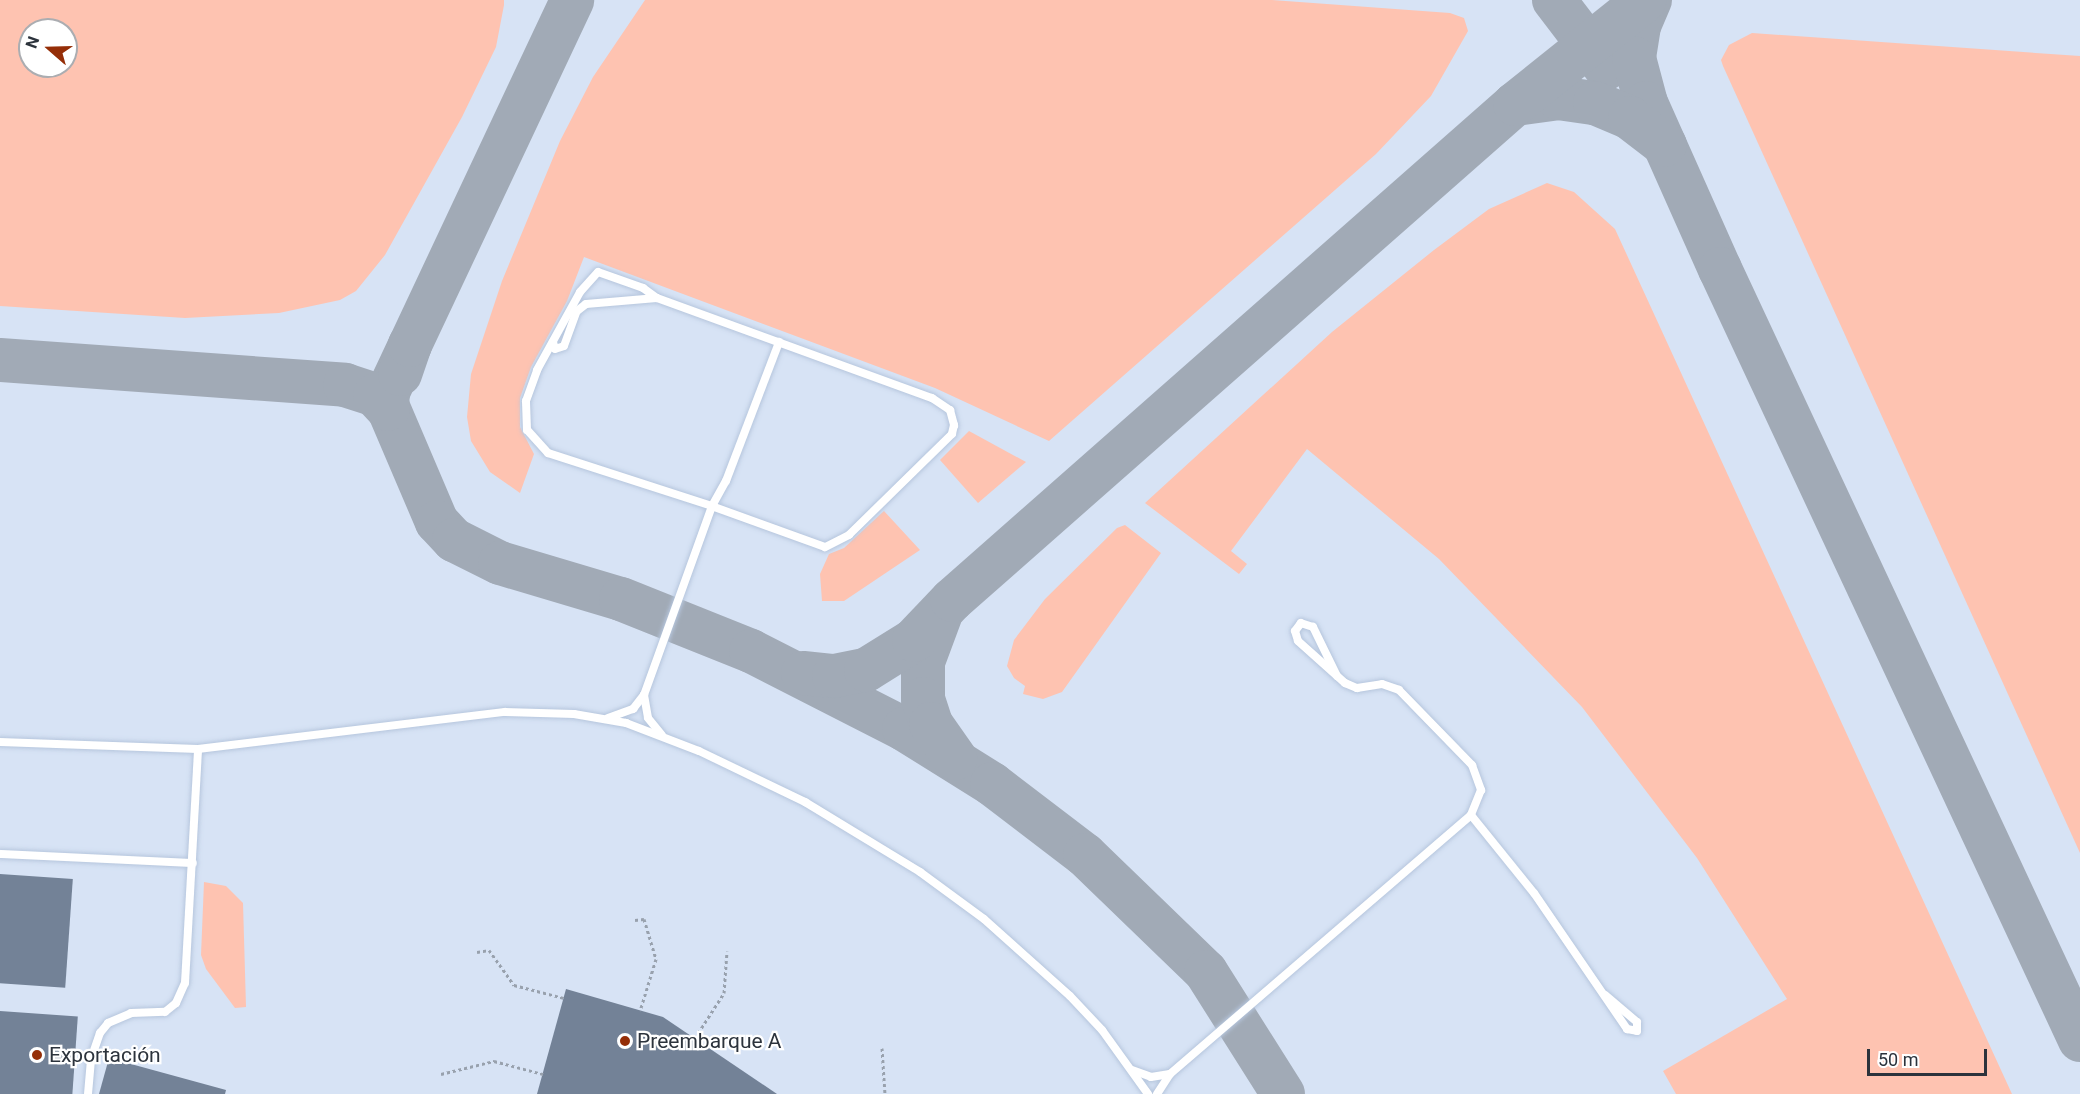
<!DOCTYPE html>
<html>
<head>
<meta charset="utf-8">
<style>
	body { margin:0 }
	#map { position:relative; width:2080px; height:1094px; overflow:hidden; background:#e6f1ff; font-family:Roboto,sans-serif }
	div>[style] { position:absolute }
	.built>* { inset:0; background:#d7e3f5 }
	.green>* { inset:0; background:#fec3b1 }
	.taxiway>* { height:44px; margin:-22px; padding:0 22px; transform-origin:22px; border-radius:22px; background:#a1aab6 }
	.building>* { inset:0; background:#738297; transform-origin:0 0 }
	.path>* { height:3px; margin-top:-1.5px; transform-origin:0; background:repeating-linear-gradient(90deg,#98a1ad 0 3px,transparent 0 6px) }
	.roads { filter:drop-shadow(0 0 2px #b6c6dd) drop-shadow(0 0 2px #b6c6dd) }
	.service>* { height:8px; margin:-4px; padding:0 4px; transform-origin:4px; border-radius:4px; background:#fff }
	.dots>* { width:16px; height:16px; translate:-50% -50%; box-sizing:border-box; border:3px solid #fff; border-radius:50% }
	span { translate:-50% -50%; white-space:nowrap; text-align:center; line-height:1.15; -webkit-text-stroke:4.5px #fff; paint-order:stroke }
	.poi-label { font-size:21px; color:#2c333c }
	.left { translate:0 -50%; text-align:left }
	.north { position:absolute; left:18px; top:18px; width:60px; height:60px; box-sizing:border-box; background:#fff; border:2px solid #abadb1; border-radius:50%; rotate:290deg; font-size:16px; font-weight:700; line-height:24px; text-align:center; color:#2c333c }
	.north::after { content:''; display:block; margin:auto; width:21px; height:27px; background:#952e07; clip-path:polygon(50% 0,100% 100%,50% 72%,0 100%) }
	.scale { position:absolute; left:1867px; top:1049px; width:120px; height:27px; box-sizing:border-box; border:3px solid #2c333c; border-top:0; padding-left:8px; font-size:18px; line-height:21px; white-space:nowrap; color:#2c333c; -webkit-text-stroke:4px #fff; paint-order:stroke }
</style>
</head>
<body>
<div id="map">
	<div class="built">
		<div style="clip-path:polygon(evenodd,0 0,2080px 0,2080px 1094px,0 1094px,0 0,30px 30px,66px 30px,66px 66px,30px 66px,30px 30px)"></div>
	</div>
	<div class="green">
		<div style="clip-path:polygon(evenodd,0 0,504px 0,504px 5px,496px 47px,462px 117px,385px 255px,356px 291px,340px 300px,279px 313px,185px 318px,0 306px,0 0,30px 30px,66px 30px,66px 66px,30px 66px,30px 30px)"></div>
		<div style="clip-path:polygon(645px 0,1272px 0,1450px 13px,1464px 18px,1468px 31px,1431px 96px,1376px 154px,1049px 441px,935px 388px,584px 257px,567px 301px,531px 367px,520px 398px,520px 427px,534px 454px,520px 493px,490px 472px,471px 441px,467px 417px,471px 374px,502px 281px,560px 141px,593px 77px)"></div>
		<div style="clip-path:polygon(1752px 33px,2080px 56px,2080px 853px,1723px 66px,1721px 60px,1729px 45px)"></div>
		<div style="clip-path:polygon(1547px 183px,1574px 192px,1615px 229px,2012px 1094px,1676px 1094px,1663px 1071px,1787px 999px,1697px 858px,1582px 707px,1439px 559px,1307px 449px,1231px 551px,1247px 564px,1239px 574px,1145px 503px,1332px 332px,1434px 250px,1489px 209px)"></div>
		<div style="clip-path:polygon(969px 431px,1026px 462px,978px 503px,940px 460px)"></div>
		<div style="clip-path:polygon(884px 511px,920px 550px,844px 601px,822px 601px,820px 574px,829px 554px,844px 548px)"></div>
		<div style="clip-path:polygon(1125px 525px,1161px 553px,1062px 692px,1043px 699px,1023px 694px,1025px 686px,1014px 678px,1007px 666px,1014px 640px,1045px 599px,1117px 528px)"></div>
		<div style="clip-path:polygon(204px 882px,226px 886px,243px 903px,246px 1007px,235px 1008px,206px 969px,201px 955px)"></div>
	</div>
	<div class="taxiway">
		<div style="left:1554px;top:0;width:86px;rotate:52.6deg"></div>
		<div style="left:1650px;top:0;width:28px;rotate:113deg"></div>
		<div style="left:1639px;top:26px;width:32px;rotate:99deg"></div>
		<div style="left:1634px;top:58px;width:47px;rotate:75.1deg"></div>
		<div style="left:1646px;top:103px;width:182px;rotate:66deg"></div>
		<div style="left:1720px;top:269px;width:851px;rotate:64.97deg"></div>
		<div style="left:1515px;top:104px;width:43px;rotate:-7.9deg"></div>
		<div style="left:1558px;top:98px;width:37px;rotate:8deg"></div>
		<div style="left:1595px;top:103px;width:38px;rotate:23deg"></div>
		<div style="left:1630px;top:118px;width:44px;rotate:37.6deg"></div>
		<div style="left:410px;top:345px;width:52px;rotate:115.1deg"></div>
		<div style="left:388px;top:392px;width:13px;rotate:94deg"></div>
		<div style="left:387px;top:405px;width:127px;rotate:66.9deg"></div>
		<div style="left:437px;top:522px;width:25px;rotate:47deg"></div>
		<div style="left:454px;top:540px;width:51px;rotate:26.6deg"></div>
		<div style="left:500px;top:563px;width:126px;rotate:16.6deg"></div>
		<div style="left:621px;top:599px;width:140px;rotate:21.8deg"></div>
		<div style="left:751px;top:651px;width:172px;rotate:27deg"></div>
		<div style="left:904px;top:729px;width:104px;rotate:32deg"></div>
		<div style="left:992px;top:784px;width:117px;rotate:37.4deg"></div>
		<div style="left:1085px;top:855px;width:168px;rotate:44deg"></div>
		<div style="left:1206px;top:972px;width:144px;rotate:57.7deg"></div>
		<div style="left:0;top:360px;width:346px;rotate:4.1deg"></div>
		<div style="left:345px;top:385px;width:32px;rotate:18deg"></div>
		<div style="left:375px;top:395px;width:19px;rotate:47deg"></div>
		<div style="left:400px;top:374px;width:31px;rotate:-71deg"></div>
		<div style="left:410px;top:345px;width:381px;rotate:-64.8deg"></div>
		<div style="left:940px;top:616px;width:49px;rotate:110.3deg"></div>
		<div style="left:923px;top:662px;width:37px;rotate:90deg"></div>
		<div style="left:923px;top:699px;width:26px;rotate:72deg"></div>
		<div style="left:931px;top:724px;width:42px;rotate:54.8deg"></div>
		<div style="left:803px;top:673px;width:31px;rotate:6deg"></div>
		<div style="left:834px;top:676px;width:33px;rotate:-11deg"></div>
		<div style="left:866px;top:670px;width:57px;rotate:-32deg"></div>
		<div style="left:914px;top:640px;width:55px;rotate:-46.5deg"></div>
		<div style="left:952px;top:600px;width:750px;rotate:-41.38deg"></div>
		<div style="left:1515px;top:104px;width:166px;rotate:-38.7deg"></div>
	</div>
	<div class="building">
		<div style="left:0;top:874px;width:73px;height:109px;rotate:4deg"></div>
		<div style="clip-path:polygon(566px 989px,663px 1017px,777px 1094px,537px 1094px)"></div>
		<div style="left:0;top:1011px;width:78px;height:83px;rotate:4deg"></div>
		<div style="clip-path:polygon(109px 1058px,226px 1090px,225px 1094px,99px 1094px)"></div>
	</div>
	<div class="path">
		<div style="left:635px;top:920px;width:9px;rotate:-6deg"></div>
		<div style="left:644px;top:919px;width:42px;rotate:73.3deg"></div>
		<div style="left:656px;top:959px;width:54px;rotate:107.1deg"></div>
		<div style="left:477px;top:952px;width:12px;rotate:-9deg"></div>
		<div style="left:489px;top:950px;width:43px;rotate:54.5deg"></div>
		<div style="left:514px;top:985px;width:52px;rotate:14.6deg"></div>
		<div style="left:695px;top:1038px;width:54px;rotate:-57.2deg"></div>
		<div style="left:724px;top:993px;width:42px;rotate:-85.9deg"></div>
		<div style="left:882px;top:1048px;width:46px;rotate:86.3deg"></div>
		<div style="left:441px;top:1074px;width:55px;rotate:-13.8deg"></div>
		<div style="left:494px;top:1061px;width:51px;rotate:14.9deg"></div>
	</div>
	<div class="roads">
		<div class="service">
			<div style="left:598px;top:272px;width:48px;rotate:19.6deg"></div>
			<div style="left:643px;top:288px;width:17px;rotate:36deg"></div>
			<div style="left:657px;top:298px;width:293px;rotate:20deg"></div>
			<div style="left:932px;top:398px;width:22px;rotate:34deg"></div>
			<div style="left:950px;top:410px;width:16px;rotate:75deg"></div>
			<div style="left:954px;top:425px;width:9px;rotate:103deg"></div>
			<div style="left:952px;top:434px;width:144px;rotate:135.6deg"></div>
			<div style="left:849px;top:535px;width:27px;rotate:153deg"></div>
			<div style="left:825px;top:547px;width:120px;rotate:-160.1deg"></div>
			<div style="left:712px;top:506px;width:172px;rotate:-162.1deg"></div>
			<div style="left:548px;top:453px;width:31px;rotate:-132deg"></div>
			<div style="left:527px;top:430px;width:29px;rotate:-92deg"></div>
			<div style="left:526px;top:401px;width:33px;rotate:-70deg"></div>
			<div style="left:537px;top:370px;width:89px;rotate:-61.1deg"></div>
			<div style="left:580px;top:292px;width:27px;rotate:-48deg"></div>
			<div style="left:553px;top:342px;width:7px;rotate:74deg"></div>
			<div style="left:555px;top:349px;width:9px;rotate:-18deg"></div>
			<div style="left:564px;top:346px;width:37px;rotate:-70deg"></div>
			<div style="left:577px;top:311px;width:11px;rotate:-38deg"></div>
			<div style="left:586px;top:304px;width:71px;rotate:-4.8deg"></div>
			<div style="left:1337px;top:676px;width:55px;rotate:-116.1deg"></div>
			<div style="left:1313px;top:627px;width:13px;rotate:-162deg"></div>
			<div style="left:1301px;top:623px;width:10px;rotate:127deg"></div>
			<div style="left:1295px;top:631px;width:10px;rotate:73deg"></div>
			<div style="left:1298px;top:641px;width:63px;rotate:41.8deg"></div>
			<div style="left:1345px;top:683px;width:13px;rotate:23deg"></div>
			<div style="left:1357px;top:688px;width:25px;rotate:-9deg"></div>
			<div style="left:1382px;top:684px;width:18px;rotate:19deg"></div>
			<div style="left:1399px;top:690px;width:105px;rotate:45.8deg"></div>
			<div style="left:1472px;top:765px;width:27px;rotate:70deg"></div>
			<div style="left:1481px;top:790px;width:27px;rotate:112deg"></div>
			<div style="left:1471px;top:815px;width:100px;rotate:51.1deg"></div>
			<div style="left:1534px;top:893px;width:165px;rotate:55.6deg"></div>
			<div style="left:1627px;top:1029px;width:10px;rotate:11deg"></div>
			<div style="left:1637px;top:1031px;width:9px;rotate:-90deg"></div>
			<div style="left:1637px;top:1022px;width:42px;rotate:-139.8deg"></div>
			<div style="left:644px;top:695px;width:23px;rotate:80deg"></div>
			<div style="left:648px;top:718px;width:22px;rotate:51deg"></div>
			<div style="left:608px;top:718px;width:27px;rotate:-20deg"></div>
			<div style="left:633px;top:709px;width:18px;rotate:-52deg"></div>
			<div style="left:644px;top:695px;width:201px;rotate:-70.2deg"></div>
			<div style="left:712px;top:506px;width:29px;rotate:-61deg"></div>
			<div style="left:726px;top:481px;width:149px;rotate:-69.1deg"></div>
			<div style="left:0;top:742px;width:198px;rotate:2deg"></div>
			<div style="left:198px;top:749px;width:309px;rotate:-6.9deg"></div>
			<div style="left:505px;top:712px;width:69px;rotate:1.7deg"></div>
			<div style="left:574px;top:714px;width:53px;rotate:9.8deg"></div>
			<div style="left:626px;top:723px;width:78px;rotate:21deg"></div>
			<div style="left:699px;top:751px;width:118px;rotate:25.7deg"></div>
			<div style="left:805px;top:802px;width:135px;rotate:31.3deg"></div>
			<div style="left:920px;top:872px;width:79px;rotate:36.3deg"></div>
			<div style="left:984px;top:919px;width:115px;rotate:41.8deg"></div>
			<div style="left:1070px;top:996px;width:47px;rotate:46.7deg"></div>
			<div style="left:1102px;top:1030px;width:79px;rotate:54.3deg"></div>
			<div style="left:0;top:854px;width:193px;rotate:2.7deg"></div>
			<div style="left:1132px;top:1070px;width:20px;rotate:20deg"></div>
			<div style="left:1151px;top:1077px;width:19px;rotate:-9deg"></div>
			<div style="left:1170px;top:1074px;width:397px;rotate:-40.7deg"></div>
			<div style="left:88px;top:1094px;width:35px;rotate:-85deg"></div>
			<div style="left:91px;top:1059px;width:28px;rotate:-71deg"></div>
			<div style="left:100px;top:1033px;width:13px;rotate:-51deg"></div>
			<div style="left:108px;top:1023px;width:25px;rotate:-23deg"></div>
			<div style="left:131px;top:1013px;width:34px;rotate:-2deg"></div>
			<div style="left:165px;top:1012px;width:14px;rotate:-39deg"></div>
			<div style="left:176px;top:1003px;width:22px;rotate:-66deg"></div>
			<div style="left:185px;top:983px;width:234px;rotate:-86.8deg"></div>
			<div style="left:1157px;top:1094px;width:24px;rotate:-57deg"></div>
		</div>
	</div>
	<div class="dots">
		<div style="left:625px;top:1041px;background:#952e07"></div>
		<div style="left:37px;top:1055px;background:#952e07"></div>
	</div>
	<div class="poi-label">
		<span class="left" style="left:637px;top:1041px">Preembarque A</span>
		<span class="left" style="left:49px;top:1055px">Exportación</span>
	</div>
	<div class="north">N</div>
	<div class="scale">50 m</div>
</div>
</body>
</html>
